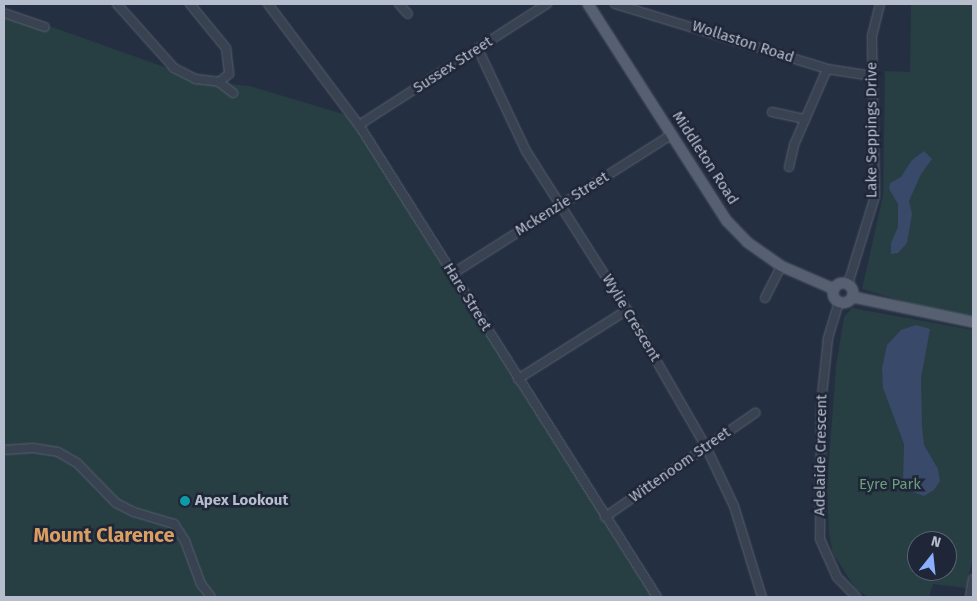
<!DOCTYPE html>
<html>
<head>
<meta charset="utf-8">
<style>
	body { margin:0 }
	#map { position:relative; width:977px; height:601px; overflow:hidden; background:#252f42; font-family:"Fira Sans",sans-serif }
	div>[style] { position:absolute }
	.green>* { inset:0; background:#273e43 }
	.water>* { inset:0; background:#38496a }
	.roads { filter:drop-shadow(0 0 1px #575f6f) drop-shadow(0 0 1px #575f6f) }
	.minor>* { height:8px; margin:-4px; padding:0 4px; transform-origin:4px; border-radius:4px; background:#394251 }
	.major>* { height:10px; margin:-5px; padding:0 5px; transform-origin:5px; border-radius:5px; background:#576071 }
	.major>.ring { margin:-5px; padding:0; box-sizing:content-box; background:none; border:10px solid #576071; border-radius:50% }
	.dots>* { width:14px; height:14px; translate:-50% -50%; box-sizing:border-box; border:2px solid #1e2637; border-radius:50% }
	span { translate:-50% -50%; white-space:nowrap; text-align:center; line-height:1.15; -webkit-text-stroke:5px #1e2637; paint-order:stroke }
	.street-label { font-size:15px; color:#b6bdcc }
	.park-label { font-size:15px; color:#6c9d7a }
	.poi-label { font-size:15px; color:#b6bdcc; font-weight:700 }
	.left { translate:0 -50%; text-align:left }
	.district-label { font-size:20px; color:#da9e63; font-weight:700 }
	.frame { position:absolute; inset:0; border:5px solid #b6bdcc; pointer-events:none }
	.north { position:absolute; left:907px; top:531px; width:50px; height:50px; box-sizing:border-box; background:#1e2637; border:1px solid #5b6273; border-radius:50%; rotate:16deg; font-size:14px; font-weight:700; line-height:20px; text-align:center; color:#b6bdcc }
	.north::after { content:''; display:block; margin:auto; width:18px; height:22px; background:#8aaffc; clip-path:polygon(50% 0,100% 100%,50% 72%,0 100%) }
</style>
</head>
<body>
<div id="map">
	<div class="green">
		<div style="clip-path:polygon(911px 4px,973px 4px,973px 314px,969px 321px,862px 289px,883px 196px,885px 71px,910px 72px)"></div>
		<div style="clip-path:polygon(4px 14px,55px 28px,170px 69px,196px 81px,250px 86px,353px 117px,515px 380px,658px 597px,4px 597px)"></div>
		<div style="clip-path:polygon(evenodd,852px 308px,973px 330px,973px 556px,966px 588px,933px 584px,929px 597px,868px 597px,856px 589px,833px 554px,829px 534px,827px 488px,836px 366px,844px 317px,852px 308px,917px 541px,947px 541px,947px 571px,917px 571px,917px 541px)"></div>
	</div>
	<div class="water">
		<div style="clip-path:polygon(924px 151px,932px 159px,921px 174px,909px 201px,912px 214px,907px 243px,898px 253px,891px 254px,891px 243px,898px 227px,898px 204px,889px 189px,890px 183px,901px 177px,912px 160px)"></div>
		<div style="clip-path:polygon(916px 325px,930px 329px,921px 378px,922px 425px,924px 445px,938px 469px,940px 481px,934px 490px,924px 496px,910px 491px,903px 482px,904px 444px,883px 388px,882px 368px,887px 345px,901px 330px)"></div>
	</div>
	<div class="roads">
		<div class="minor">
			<div style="left:117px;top:4px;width:86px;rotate:48.3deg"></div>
			<div style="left:174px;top:68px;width:25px;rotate:27deg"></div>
			<div style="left:196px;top:79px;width:23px;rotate:7deg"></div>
			<div style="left:190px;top:4px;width:57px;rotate:50.7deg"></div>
			<div style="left:226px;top:48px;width:26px;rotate:83deg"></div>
			<div style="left:229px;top:74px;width:13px;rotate:141deg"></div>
			<div style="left:268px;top:4px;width:151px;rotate:53.1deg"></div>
			<div style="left:359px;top:125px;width:558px;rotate:57.73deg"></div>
			<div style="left:399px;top:4px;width:13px;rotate:48deg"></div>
			<div style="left:615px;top:4px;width:222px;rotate:17deg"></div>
			<div style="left:827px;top:69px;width:46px;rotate:8.8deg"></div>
			<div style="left:4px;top:13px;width:43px;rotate:18.9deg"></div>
			<div style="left:478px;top:49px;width:113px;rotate:64.8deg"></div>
			<div style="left:526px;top:151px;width:188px;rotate:57.6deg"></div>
			<div style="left:627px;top:310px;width:158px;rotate:60deg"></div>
			<div style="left:706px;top:447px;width:65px;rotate:64.6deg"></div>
			<div style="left:734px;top:506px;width:95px;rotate:72.9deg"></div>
			<div style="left:219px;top:82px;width:18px;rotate:38deg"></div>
			<div style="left:772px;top:112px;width:34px;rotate:12deg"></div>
			<div style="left:359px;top:125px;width:224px;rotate:-32.8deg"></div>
			<div style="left:789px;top:167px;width:23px;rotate:-77deg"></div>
			<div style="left:794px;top:145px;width:83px;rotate:-66.5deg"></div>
			<div style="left:452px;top:274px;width:259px;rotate:-32.4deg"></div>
			<div style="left:848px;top:284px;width:92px;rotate:-72.9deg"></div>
			<div style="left:875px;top:196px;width:160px;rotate:-91.1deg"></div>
			<div style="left:872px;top:36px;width:33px;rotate:-76deg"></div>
			<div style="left:765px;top:298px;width:36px;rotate:-63deg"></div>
			<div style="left:839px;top:302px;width:39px;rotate:107deg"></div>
			<div style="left:828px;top:339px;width:66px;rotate:96.1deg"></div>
			<div style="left:821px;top:405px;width:134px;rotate:90.4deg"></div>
			<div style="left:820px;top:539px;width:42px;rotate:65.9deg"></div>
			<div style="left:837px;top:577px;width:28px;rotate:46deg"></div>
			<div style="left:518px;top:379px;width:129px;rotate:-32.3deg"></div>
			<div style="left:4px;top:450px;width:29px;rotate:-4deg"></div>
			<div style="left:33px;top:448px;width:25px;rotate:9deg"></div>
			<div style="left:58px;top:452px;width:22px;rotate:30deg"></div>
			<div style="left:77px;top:463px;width:56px;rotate:45.7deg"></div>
			<div style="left:116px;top:503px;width:20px;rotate:27deg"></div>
			<div style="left:134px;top:512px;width:42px;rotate:16.7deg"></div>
			<div style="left:174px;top:524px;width:20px;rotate:57deg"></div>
			<div style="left:185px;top:541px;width:46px;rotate:69.6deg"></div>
			<div style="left:201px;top:584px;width:16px;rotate:52deg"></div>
			<div style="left:605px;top:517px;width:183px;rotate:-34.7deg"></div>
			<div style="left:970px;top:597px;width:18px;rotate:-81deg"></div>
		</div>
		<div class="major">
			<div style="left:588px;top:4px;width:258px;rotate:57.4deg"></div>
			<div style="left:727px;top:221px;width:29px;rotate:46deg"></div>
			<div style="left:747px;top:242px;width:42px;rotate:35.2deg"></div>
			<div style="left:781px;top:266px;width:58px;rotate:23.5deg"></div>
			<div class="ring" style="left:833px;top:283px;width:10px;height:10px"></div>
			<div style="left:853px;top:297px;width:123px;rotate:11.8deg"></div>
		</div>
	</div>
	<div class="dots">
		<div style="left:185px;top:501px;background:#0f9aa8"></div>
	</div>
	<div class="street-label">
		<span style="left:743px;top:42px;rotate:18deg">Wollaston Road</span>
		<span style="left:453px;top:65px;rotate:-33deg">Sussex Street</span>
		<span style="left:872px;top:130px;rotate:-90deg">Lake Seppings Drive</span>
		<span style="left:705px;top:158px;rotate:57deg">Middleton Road</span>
		<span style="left:562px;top:204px;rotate:-32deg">Mckenzie Street</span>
		<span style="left:467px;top:297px;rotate:58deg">Hare Street</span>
		<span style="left:631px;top:318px;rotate:59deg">Wylie Crescent</span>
		<span style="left:821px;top:455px;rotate:-89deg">Adelaide Crescent</span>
		<span style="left:680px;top:465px;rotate:-35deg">Wittenoom Street</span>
	</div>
	<div class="park-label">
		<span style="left:890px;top:485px">Eyre Park</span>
	</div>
	<div class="poi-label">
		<span class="left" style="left:195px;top:501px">Apex Lookout</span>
	</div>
	<div class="district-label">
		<span style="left:104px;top:535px">Mount Clarence</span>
	</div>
	<div class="frame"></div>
	<div class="north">N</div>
</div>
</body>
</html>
